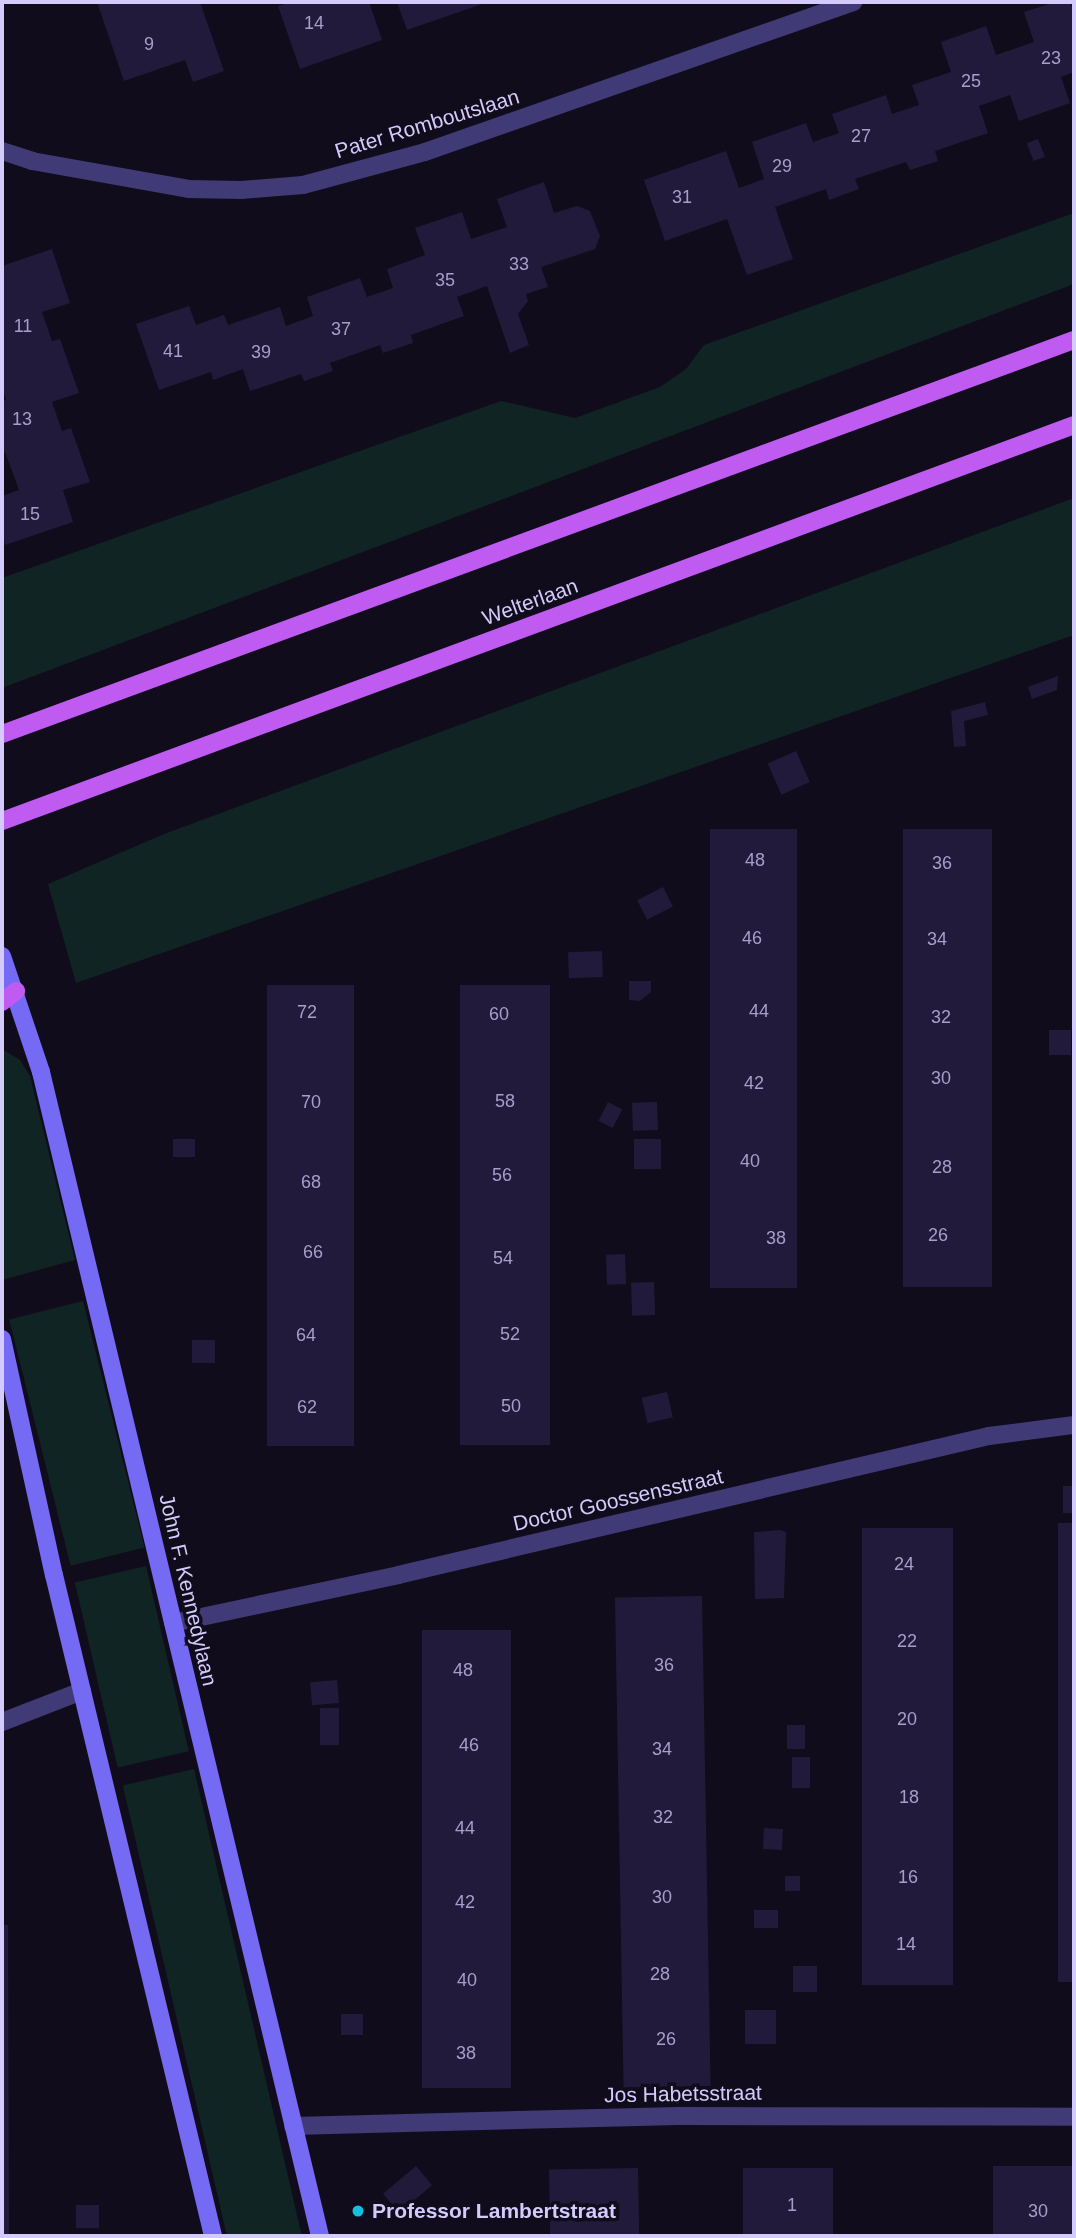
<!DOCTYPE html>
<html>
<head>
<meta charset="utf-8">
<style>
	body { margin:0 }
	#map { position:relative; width:1076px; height:2238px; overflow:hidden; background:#100c1b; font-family:Helvetica,sans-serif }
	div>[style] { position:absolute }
	.green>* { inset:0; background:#102424; transform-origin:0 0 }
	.building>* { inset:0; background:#221a3a; transform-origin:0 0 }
	.street>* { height:18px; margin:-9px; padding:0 9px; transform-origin:9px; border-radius:9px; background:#403b76 }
	.secondary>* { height:18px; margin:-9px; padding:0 9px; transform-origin:9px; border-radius:9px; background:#746af3 }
	.primary>* { height:18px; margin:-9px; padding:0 9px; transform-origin:9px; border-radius:9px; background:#c05bf2 }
	.dots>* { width:19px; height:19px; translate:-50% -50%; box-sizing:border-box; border:4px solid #100c1b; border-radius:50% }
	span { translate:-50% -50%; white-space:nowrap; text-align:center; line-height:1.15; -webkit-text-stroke:7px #100c1b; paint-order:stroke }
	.number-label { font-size:18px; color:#a69fcb }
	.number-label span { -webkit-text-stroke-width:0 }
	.street-label { font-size:21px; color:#d2cbfb }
	.poi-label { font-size:21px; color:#d2cbfb; font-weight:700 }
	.left { translate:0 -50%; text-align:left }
	.frame { position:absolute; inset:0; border:4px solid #d2cbfb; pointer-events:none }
</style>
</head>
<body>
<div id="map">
	<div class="green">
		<div style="clip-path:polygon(1074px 213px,1074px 284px,2px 688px,2px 578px,501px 401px,575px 418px,660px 387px,686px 369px,704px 345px)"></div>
		<div style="clip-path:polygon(1074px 498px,1074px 635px,76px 983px,48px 884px,164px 834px)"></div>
		<div style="clip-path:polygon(2px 1049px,20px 1060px,30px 1076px,75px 1260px,2px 1280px)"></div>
		<div style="left:83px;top:1301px;width:254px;height:76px;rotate:76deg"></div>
		<div style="left:146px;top:1566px;width:190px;height:73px;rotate:77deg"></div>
		<div style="left:194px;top:1769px;width:480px;height:73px;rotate:77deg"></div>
	</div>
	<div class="building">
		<div style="clip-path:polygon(97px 2px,200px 2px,224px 71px,193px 82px,185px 60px,124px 81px)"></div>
		<div style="clip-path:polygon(291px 2px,369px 2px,382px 40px,300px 69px,278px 6px)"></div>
		<div style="clip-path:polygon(397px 2px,488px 2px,407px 30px)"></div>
		<div style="clip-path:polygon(1055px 2px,1070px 2px,1074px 13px,1074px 72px,1061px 77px,1070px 103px,1019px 121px,1010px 95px,979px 106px,988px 133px,935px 151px,938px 161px,910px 170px,906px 162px,855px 179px,859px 189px,829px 200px,826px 189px,775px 207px,793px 259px,747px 275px,727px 219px,665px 241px,644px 180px,726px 151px,739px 188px,764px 179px,752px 142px,806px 123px,813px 142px,839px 133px,832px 114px,886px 95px,892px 114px,919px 105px,912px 85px,951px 72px,941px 42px,986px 26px,996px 55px,1034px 42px,1024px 12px)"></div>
		<div style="left:1038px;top:139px;width:19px;height:12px;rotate:69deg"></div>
		<div style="clip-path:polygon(544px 182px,554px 213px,577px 206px,590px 211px,600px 236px,595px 249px,541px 267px,548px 287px,526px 294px,528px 301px,518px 314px,529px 345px,510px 353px,487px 286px,457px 297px,464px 316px,411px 335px,413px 343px,383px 353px,380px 345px,330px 363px,333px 371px,304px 381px,301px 374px,250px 391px,243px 369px,213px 380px,211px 372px,159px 390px,136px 324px,189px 306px,196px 325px,224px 315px,228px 325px,280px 307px,286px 326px,313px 316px,307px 297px,360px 278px,367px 297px,393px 288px,387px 269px,425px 255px,415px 228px,462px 212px,471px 239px,507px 227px,497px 199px)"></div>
		<div style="clip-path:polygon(52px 249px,70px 303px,42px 312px,52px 341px,60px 339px,79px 393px,52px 402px,62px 431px,71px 428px,90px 482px,63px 490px,73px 522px,5px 545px,2px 534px,2px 496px,19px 490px,5px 452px,2px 453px,2px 401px,6px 400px,2px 387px,2px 266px)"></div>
		<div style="clip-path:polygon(1058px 676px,1057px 690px,1032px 699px,1028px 687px)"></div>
		<div style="clip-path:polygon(985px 702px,988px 715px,964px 721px,966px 746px,954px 747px,951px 711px)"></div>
		<div style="left:796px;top:751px;width:34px;height:31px;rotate:66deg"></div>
		<div style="left:797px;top:829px;width:459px;height:87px;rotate:90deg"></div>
		<div style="left:903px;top:829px;width:89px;height:458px"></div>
		<div style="left:663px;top:887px;width:22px;height:29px;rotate:63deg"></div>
		<div style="left:602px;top:951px;width:26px;height:34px;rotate:88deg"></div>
		<div style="clip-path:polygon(629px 981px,651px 981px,651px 992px,640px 1001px,629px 1000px)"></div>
		<div style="left:354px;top:985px;width:461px;height:87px;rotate:90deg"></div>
		<div style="left:460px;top:985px;width:90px;height:460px"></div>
		<div style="left:1049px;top:1030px;width:22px;height:25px"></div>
		<div style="left:608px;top:1102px;width:16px;height:21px;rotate:27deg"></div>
		<div style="left:657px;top:1102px;width:28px;height:25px;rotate:88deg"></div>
		<div style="left:195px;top:1139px;width:18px;height:22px;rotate:90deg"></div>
		<div style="left:634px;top:1139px;width:27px;height:30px"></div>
		<div style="left:625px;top:1254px;width:30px;height:19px;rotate:88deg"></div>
		<div style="left:654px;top:1282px;width:33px;height:23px;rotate:88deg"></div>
		<div style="left:192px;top:1340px;width:23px;height:23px"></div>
		<div style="left:667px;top:1392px;width:26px;height:26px;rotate:77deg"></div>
		<div style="left:1063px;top:1486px;width:11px;height:27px"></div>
		<div style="left:1058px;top:1523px;width:16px;height:459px"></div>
		<div style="left:862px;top:1528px;width:91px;height:457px"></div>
		<div style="clip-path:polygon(780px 1530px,786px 1532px,784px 1598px,755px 1599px,754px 1532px)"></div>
		<div style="left:702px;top:1596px;width:490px;height:87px;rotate:89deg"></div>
		<div style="left:422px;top:1630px;width:89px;height:458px"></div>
		<div style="left:337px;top:1680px;width:23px;height:27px;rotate:85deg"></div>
		<div style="left:320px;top:1708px;width:19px;height:37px"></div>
		<div style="left:805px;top:1725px;width:24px;height:18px;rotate:90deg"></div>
		<div style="left:810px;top:1757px;width:31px;height:18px;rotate:90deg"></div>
		<div style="left:764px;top:1828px;width:19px;height:21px;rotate:3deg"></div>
		<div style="left:785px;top:1876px;width:15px;height:15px"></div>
		<div style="left:754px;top:1910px;width:24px;height:18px"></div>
		<div style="clip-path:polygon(2px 1925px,8px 1925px,9px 2236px,2px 2236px)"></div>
		<div style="left:793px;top:1966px;width:24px;height:26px"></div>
		<div style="left:745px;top:2010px;width:31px;height:34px"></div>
		<div style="left:341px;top:2014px;width:22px;height:21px"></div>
		<div style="left:416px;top:2166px;width:25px;height:43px;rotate:50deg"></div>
		<div style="left:993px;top:2166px;width:81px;height:70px"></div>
		<div style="left:638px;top:2168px;width:68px;height:89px;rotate:89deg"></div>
		<div style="left:743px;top:2168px;width:90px;height:68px"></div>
		<div style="left:76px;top:2205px;width:23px;height:23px"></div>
	</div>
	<div class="street">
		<div style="left:2px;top:151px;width:32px;rotate:18deg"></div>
		<div style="left:32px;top:161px;width:159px;rotate:10.1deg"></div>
		<div style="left:189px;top:189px;width:52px;rotate:1.1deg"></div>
		<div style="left:241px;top:190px;width:62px;rotate:-4.6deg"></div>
		<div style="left:303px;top:185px;width:126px;rotate:-15.1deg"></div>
		<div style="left:425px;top:152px;width:454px;rotate:-19.3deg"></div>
		<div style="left:173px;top:1623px;width:230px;rotate:-12deg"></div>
		<div style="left:398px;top:1575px;width:607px;rotate:-13.24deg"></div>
		<div style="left:989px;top:1436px;width:86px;rotate:-7.4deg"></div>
		<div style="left:2px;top:1722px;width:86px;rotate:-21.2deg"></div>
		<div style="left:293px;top:2126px;width:385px;rotate:-1.5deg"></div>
		<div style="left:678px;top:2116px;width:396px;rotate:0.1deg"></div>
	</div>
	<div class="secondary">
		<div style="left:2px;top:956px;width:122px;rotate:71.4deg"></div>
		<div style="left:41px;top:1072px;width:1197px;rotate:76.52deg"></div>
		<div style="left:2px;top:1339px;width:242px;rotate:77.6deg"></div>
		<div style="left:54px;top:1575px;width:680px;rotate:76.47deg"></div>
	</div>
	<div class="primary">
		<div style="left:2px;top:734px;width:1142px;rotate:-20.18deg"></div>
		<div style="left:2px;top:821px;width:1143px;rotate:-20.27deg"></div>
		<div style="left:2px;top:1002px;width:18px;rotate:-38deg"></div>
	</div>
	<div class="dots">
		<div style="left:358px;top:2211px;background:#12c1df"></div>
	</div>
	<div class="number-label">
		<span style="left:314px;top:23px">14</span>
		<span style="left:149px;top:44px">9</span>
		<span style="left:1051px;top:58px">23</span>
		<span style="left:971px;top:81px">25</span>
		<span style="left:861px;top:136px">27</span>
		<span style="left:782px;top:166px">29</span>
		<span style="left:682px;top:197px">31</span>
		<span style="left:519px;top:264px">33</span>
		<span style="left:445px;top:280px">35</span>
		<span style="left:23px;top:326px">11</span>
		<span style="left:341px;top:329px">37</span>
		<span style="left:173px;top:351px">41</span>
		<span style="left:261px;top:352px">39</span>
		<span style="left:22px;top:419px">13</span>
		<span style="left:30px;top:514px">15</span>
		<span style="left:755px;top:860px">48</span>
		<span style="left:942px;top:863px">36</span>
		<span style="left:752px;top:938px">46</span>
		<span style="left:937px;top:939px">34</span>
		<span style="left:759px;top:1011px">44</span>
		<span style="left:307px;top:1012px">72</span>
		<span style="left:499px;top:1014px">60</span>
		<span style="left:941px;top:1017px">32</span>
		<span style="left:941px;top:1078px">30</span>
		<span style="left:754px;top:1083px">42</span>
		<span style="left:505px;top:1101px">58</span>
		<span style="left:311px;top:1102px">70</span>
		<span style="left:750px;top:1161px">40</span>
		<span style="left:942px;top:1167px">28</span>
		<span style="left:502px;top:1175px">56</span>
		<span style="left:311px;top:1182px">68</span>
		<span style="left:938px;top:1235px">26</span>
		<span style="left:776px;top:1238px">38</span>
		<span style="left:313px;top:1252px">66</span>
		<span style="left:503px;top:1258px">54</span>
		<span style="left:510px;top:1334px">52</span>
		<span style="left:306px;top:1335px">64</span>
		<span style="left:511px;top:1406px">50</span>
		<span style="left:307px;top:1407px">62</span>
		<span style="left:904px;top:1564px">24</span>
		<span style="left:907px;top:1641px">22</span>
		<span style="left:664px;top:1665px">36</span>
		<span style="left:463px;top:1670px">48</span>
		<span style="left:907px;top:1719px">20</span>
		<span style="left:469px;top:1745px">46</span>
		<span style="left:662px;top:1749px">34</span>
		<span style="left:909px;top:1797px">18</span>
		<span style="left:663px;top:1817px">32</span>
		<span style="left:465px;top:1828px">44</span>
		<span style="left:908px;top:1877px">16</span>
		<span style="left:662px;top:1897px">30</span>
		<span style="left:465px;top:1902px">42</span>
		<span style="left:906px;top:1944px">14</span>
		<span style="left:660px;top:1974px">28</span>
		<span style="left:467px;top:1980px">40</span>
		<span style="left:666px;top:2039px">26</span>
		<span style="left:466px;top:2053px">38</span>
		<span style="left:792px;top:2205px">1</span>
		<span style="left:1038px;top:2211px">30</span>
	</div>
	<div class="street-label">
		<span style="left:427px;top:124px;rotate:-17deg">Pater Romboutslaan</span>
		<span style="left:530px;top:602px;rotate:-20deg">Welterlaan</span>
		<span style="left:618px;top:1500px;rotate:-13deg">Doctor Goossensstraat</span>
		<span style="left:188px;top:1590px;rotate:77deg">John F. Kennedylaan</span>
		<span style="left:683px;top:2094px;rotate:-1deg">Jos Habetsstraat</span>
	</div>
	<div class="poi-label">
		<span class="left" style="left:372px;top:2211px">Professor Lambertstraat</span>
	</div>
	<div class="frame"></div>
</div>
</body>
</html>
